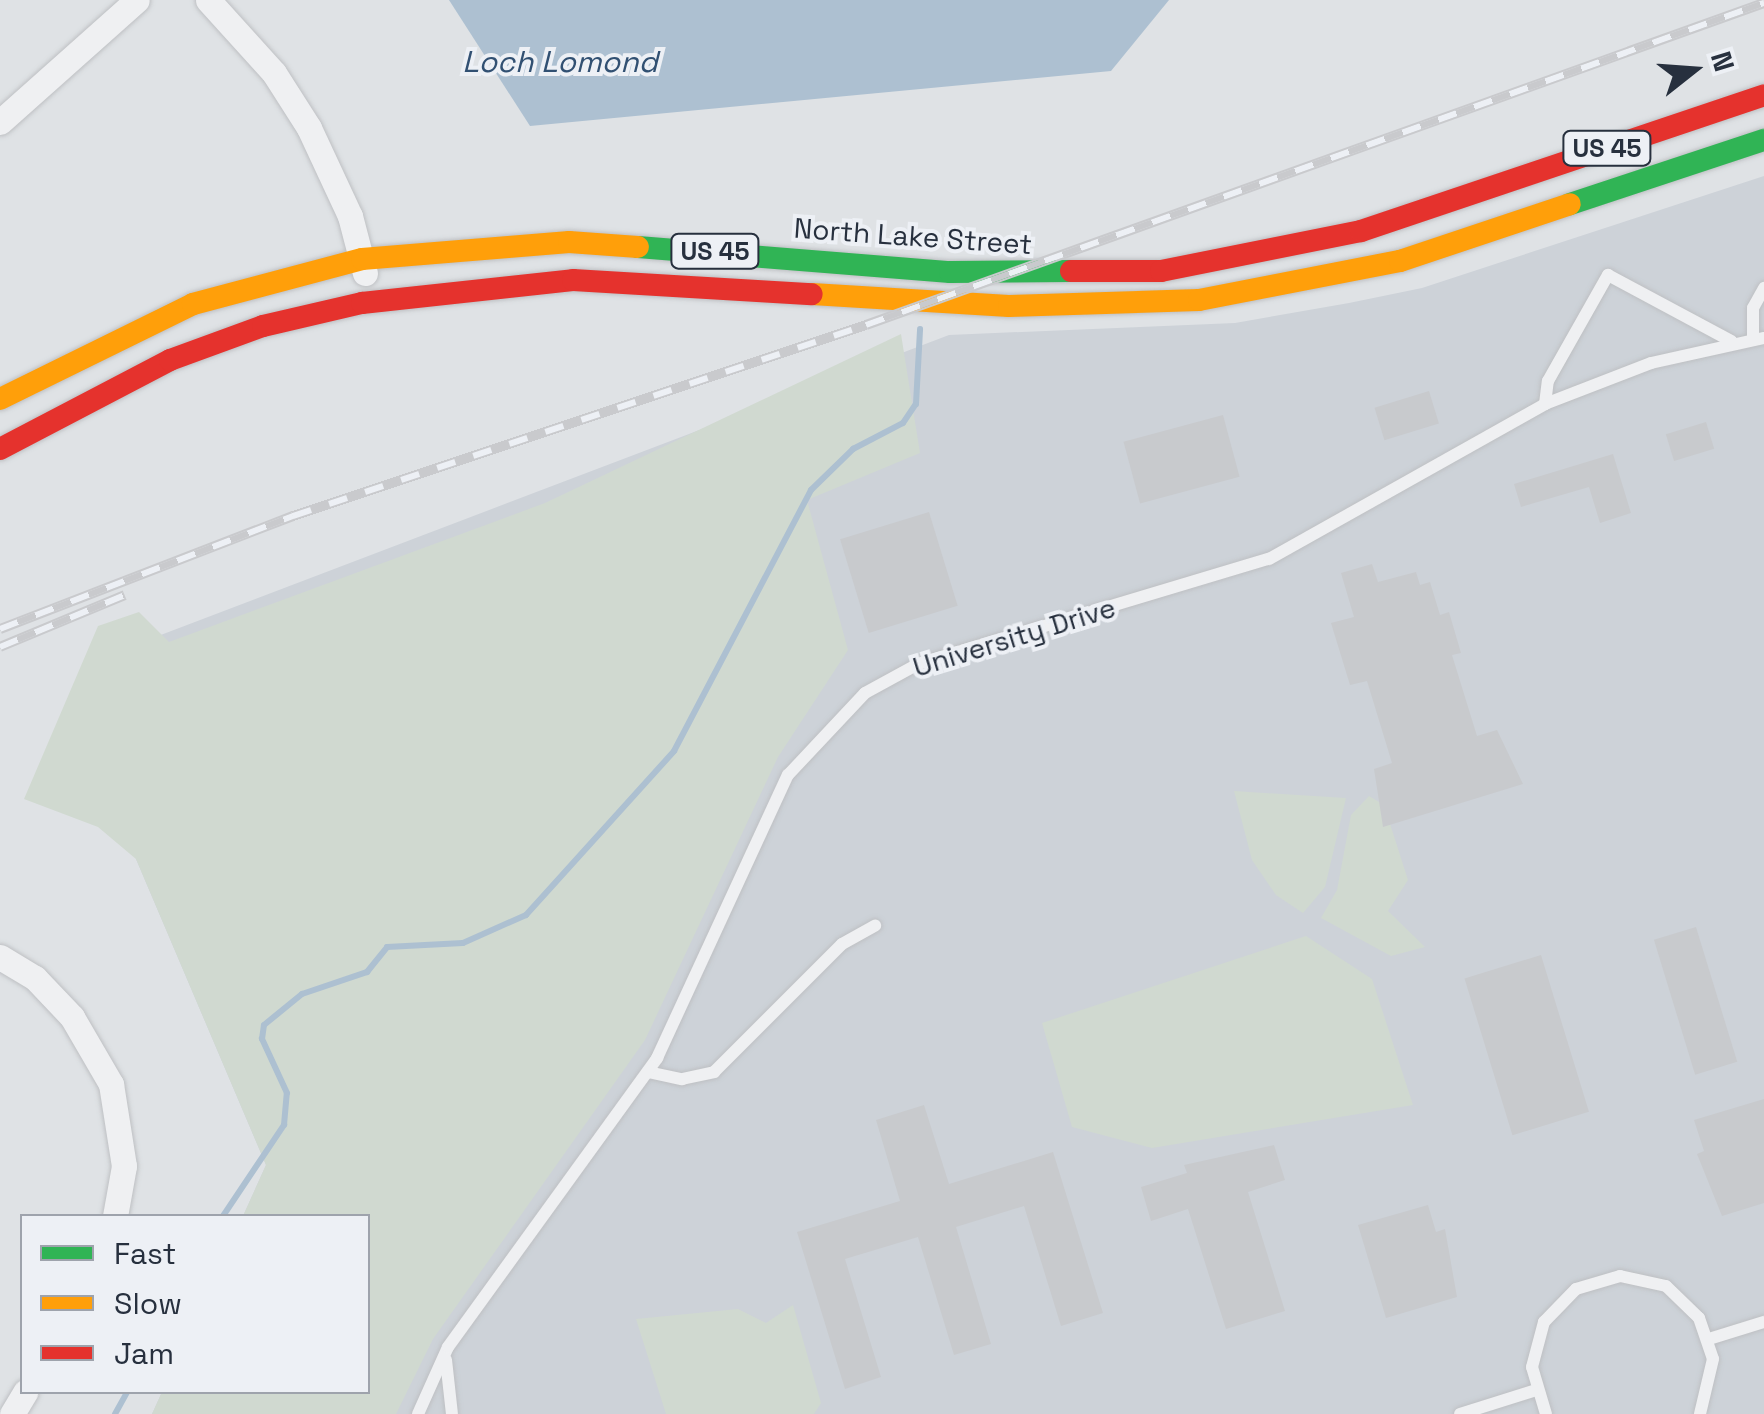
<!DOCTYPE html>
<html>
<head>
<meta charset="utf-8">
<style>
	body { margin:0 }
	#map { position:relative; width:1764px; height:1414px; overflow:hidden; background:#dfe2e5; font-family:"Space Grotesk",sans-serif }
	div>[style] { position:absolute }
	.built>* { inset:0; background:#cdd2d8 }
	.green>* { inset:0; background:#d0d9d0 }
	.water>* { inset:0; background:#adc0d1 }
	.stream>* { height:6px; margin:-3px; padding:0 3px; transform-origin:3px; border-radius:3px; background:#adc0d1 }
	.building>* { inset:0; background:#c8cacd; transform-origin:0 0 }
	.roads { filter:drop-shadow(0 0 2px #bec0c3) drop-shadow(0 0 2px #bec0c3) }
	.lane>* { height:12px; margin:-6px; padding:0 6px; transform-origin:6px; border-radius:6px; background:#eff0f2 }
	.street>* { height:25px; margin:-12.5px; padding:0 12.5px; transform-origin:12.5px; border-radius:12.5px; background:#eff0f2 }
	.fast>* { height:22px; margin:-11px; padding:0 11px; transform-origin:11px; border-radius:11px; background:#30b455 }
	.slow>* { height:22px; margin:-11px; padding:0 11px; transform-origin:11px; border-radius:11px; background:#ff9f0a }
	.jam>* { height:22px; margin:-11px; padding:0 11px; transform-origin:11px; border-radius:11px; background:#e5322d }
	.rail>* { height:10px; margin-top:-5px; transform-origin:0; background:repeating-linear-gradient(90deg,#edf0f5 0 19px,#c9cacd 0 38px); box-sizing:border-box; border-block:2px solid #c9cacd }
	span { translate:-50% -50%; white-space:nowrap; text-align:center; line-height:1.15; -webkit-text-stroke:8px #edf0f5; paint-order:stroke }
	.shield-label span { padding:2px 8px; background:#edf0f5; border:2px solid; border-radius:8px; -webkit-text-stroke-width:0 }
	.shield-label { font-size:25px; color:#27303e; font-weight:700 }
	.street-label { font-size:28px; color:#27303e }
	.water-label { font-size:30px; color:#315072; font-style:italic }
	.legend { position:absolute; left:20px; top:1214px; width:350px; height:180px; box-sizing:border-box; background:#edf0f5; border:2px solid #9ea3ac; margin:0; padding:12px 18px; list-style:none; font-size:30px; color:#27303e }
	.legend li { display:flex; align-items:center; gap:20px; height:50px }
	.legend b { width:50px; border:2px solid #9ea3ac }
	.north { position:absolute; left:1644px; top:20px; width:100px; height:100px; -webkit-text-stroke:8px #edf0f5; paint-order:stroke; rotate:73deg; font-size:28px; font-weight:700; line-height:40px; text-align:center; color:#27303e }
	.north::after { content:''; display:block; margin:auto; width:35px; height:45px; background:#27303e; clip-path:polygon(50% 0,100% 100%,50% 72%,0 100%) }
</style>
</head>
<body>
<div id="map">
	<div class="built">
		<div style="clip-path:polygon(1764px 176px,1764px 1414px,152px 1414px,162px 1392px,368px 1392px,368px 1216px,243px 1216px,266px 1165px,136px 859px,95px 660px,949px 335px,1235px 323px,1349px 303px,1422px 288px)"></div>
	</div>
	<div class="green">
		<div style="clip-path:polygon(901px 334px,920px 453px,807px 500px,848px 650px,778px 757px,645px 1040px,433px 1339px,396px 1414px,152px 1414px,162px 1392px,368px 1392px,368px 1216px,243px 1216px,266px 1165px,136px 859px,98px 827px,24px 799px,98px 626px,139px 612px,169px 642px,545px 503px)"></div>
		<div style="clip-path:polygon(1234px 791px,1346px 798px,1325px 887px,1303px 913px,1276px 895px,1252px 860px)"></div>
		<div style="clip-path:polygon(1369px 796px,1384px 805px,1408px 880px,1388px 911px,1425px 947px,1391px 956px,1321px 918px,1337px 890px,1351px 815px)"></div>
		<div style="clip-path:polygon(1306px 936px,1372px 979px,1413px 1105px,1152px 1148px,1072px 1127px,1042px 1023px)"></div>
		<div style="clip-path:polygon(793px 1305px,821px 1403px,814px 1414px,666px 1414px,636px 1319px,738px 1309px,766px 1323px)"></div>
	</div>
	<div class="water">
		<div style="clip-path:polygon(449px 0,1169px 0,1111px 71px,530px 126px)"></div>
	</div>
	<div class="stream">
		<div style="left:223px;top:1216px;width:110px;rotate:-56.2deg"></div>
		<div style="left:284px;top:1125px;width:32px;rotate:-85deg"></div>
		<div style="left:287px;top:1093px;width:60px;rotate:-114.8deg"></div>
		<div style="left:262px;top:1039px;width:14px;rotate:-82deg"></div>
		<div style="left:264px;top:1025px;width:49px;rotate:-39.2deg"></div>
		<div style="left:302px;top:994px;width:69px;rotate:-18.7deg"></div>
		<div style="left:367px;top:972px;width:32px;rotate:-51deg"></div>
		<div style="left:387px;top:947px;width:76px;rotate:-3deg"></div>
		<div style="left:463px;top:943px;width:69px;rotate:-24deg"></div>
		<div style="left:526px;top:915px;width:221px;rotate:-47.9deg"></div>
		<div style="left:674px;top:751px;width:295px;rotate:-62.3deg"></div>
		<div style="left:811px;top:490px;width:59px;rotate:-44.3deg"></div>
		<div style="left:853px;top:449px;width:56px;rotate:-27.5deg"></div>
		<div style="left:903px;top:423px;width:23px;rotate:-56deg"></div>
		<div style="left:916px;top:404px;width:75px;rotate:-86.9deg"></div>
		<div style="left:115px;top:1414px;width:25px;rotate:-61deg"></div>
	</div>
	<div class="building">
		<div style="left:1429px;top:391px;width:34px;height:57px;rotate:73deg"></div>
		<div style="left:1223px;top:415px;width:64px;height:103px;rotate:75deg"></div>
		<div style="left:1706px;top:422px;width:28px;height:42px;rotate:73deg"></div>
		<div style="clip-path:polygon(1613px 454px,1631px 513px,1600px 523px,1589px 487px,1521px 507px,1514px 484px)"></div>
		<div style="left:929px;top:512px;width:98px;height:93px;rotate:73deg"></div>
		<div style="clip-path:polygon(1372px 564px,1378px 582px,1416px 572px,1420px 585px,1430px 582px,1440px 615px,1449px 612px,1461px 653px,1452px 655px,1477px 736px,1497px 730px,1523px 784px,1383px 827px,1374px 769px,1392px 763px,1367px 681px,1350px 685px,1331px 623px,1354px 617px,1341px 573px)"></div>
		<div style="left:1696px;top:927px;width:141px;height:44px;rotate:73deg"></div>
		<div style="left:1541px;top:955px;width:164px;height:80px;rotate:73deg"></div>
		<div style="clip-path:polygon(1764px 1099px,1764px 1203px,1722px 1216px,1697px 1154px,1704px 1151px,1694px 1120px)"></div>
		<div style="clip-path:polygon(924px 1105px,949px 1184px,1053px 1152px,1103px 1313px,1061px 1326px,1024px 1206px,956px 1227px,991px 1344px,954px 1355px,918px 1237px,845px 1259px,881px 1377px,845px 1389px,797px 1232px,900px 1201px,876px 1120px)"></div>
		<div style="clip-path:polygon(1274px 1145px,1285px 1180px,1248px 1192px,1285px 1311px,1226px 1329px,1188px 1209px,1151px 1221px,1141px 1187px,1187px 1173px,1184px 1165px)"></div>
		<div style="clip-path:polygon(1428px 1205px,1436px 1232px,1445px 1229px,1457px 1297px,1386px 1318px,1358px 1225px)"></div>
	</div>
	<div class="roads">
		<div class="lane">
			<div style="left:1753px;top:338px;width:30px;rotate:-90deg"></div>
			<div style="left:1753px;top:308px;width:23px;rotate:-61deg"></div>
			<div style="left:1545px;top:404px;width:23px;rotate:-83deg"></div>
			<div style="left:1548px;top:381px;width:122px;rotate:-60.5deg"></div>
			<div style="left:1608px;top:275px;width:140px;rotate:28.2deg"></div>
			<div style="left:648px;top:1072px;width:35px;rotate:12deg"></div>
			<div style="left:682px;top:1079px;width:33px;rotate:-12deg"></div>
			<div style="left:714px;top:1072px;width:181px;rotate:-45deg"></div>
			<div style="left:842px;top:944px;width:38px;rotate:-29deg"></div>
			<div style="left:1709px;top:1339px;width:58px;rotate:-17.2deg"></div>
			<div style="left:446px;top:1360px;width:54px;rotate:83.7deg"></div>
			<div style="left:418px;top:1414px;width:73px;rotate:-65.9deg"></div>
			<div style="left:448px;top:1347px;width:357px;rotate:-54.1deg"></div>
			<div style="left:657px;top:1058px;width:312px;rotate:-65.2deg"></div>
			<div style="left:788px;top:775px;width:112px;rotate:-46.8deg"></div>
			<div style="left:865px;top:693px;width:60px;rotate:-28.7deg"></div>
			<div style="left:918px;top:664px;width:366px;rotate:-16.7deg"></div>
			<div style="left:1269px;top:559px;width:317px;rotate:-29.3deg"></div>
			<div style="left:1545px;top:404px;width:114px;rotate:-21.1deg"></div>
			<div style="left:1651px;top:363px;width:116px;rotate:-12.5deg"></div>
			<div style="left:1460px;top:1414px;width:80px;rotate:-17.5deg"></div>
			<div style="left:1546px;top:1414px;width:49px;rotate:-106.6deg"></div>
			<div style="left:1532px;top:1367px;width:47px;rotate:-75.1deg"></div>
			<div style="left:1544px;top:1322px;width:46px;rotate:-45.9deg"></div>
			<div style="left:1576px;top:1289px;width:46px;rotate:-16.5deg"></div>
			<div style="left:1620px;top:1276px;width:47px;rotate:12.3deg"></div>
			<div style="left:1666px;top:1286px;width:46px;rotate:44.1deg"></div>
			<div style="left:1699px;top:1318px;width:43px;rotate:71.1deg"></div>
			<div style="left:1713px;top:1359px;width:57px;rotate:103.3deg"></div>
		</div>
		<div class="street">
			<div style="left:208px;top:0;width:98px;rotate:47.9deg"></div>
			<div style="left:274px;top:73px;width:65px;rotate:57.5deg"></div>
			<div style="left:309px;top:128px;width:97px;rotate:65deg"></div>
			<div style="left:350px;top:216px;width:59px;rotate:75.3deg"></div>
			<div style="left:0;top:122px;width:183px;rotate:-41.7deg"></div>
			<div style="left:0;top:957px;width:41px;rotate:31deg"></div>
			<div style="left:35px;top:978px;width:54px;rotate:46.5deg"></div>
			<div style="left:72px;top:1017px;width:78px;rotate:59.8deg"></div>
			<div style="left:111px;top:1084px;width:83px;rotate:81deg"></div>
			<div style="left:124px;top:1166px;width:51px;rotate:100.2deg"></div>
			<div style="left:12px;top:1414px;width:26px;rotate:-59deg"></div>
		</div>
		<div class="fast">
			<div style="left:1570px;top:204px;width:204px;rotate:-18.3deg"></div>
			<div style="left:638px;top:247px;width:313px;rotate:4.6deg"></div>
			<div style="left:950px;top:272px;width:121px;rotate:-0.5deg"></div>
		</div>
		<div class="slow">
			<div style="left:812px;top:294px;width:197px;rotate:3.5deg"></div>
			<div style="left:1009px;top:306px;width:190px;rotate:-1.8deg"></div>
			<div style="left:1199px;top:300px;width:205px;rotate:-11deg"></div>
			<div style="left:1400px;top:261px;width:179px;rotate:-18.5deg"></div>
			<div style="left:0;top:399px;width:215px;rotate:-26.2deg"></div>
			<div style="left:193px;top:304px;width:175px;rotate:-14.9deg"></div>
			<div style="left:362px;top:259px;width:208px;rotate:-4.7deg"></div>
			<div style="left:569px;top:242px;width:69px;rotate:4.1deg"></div>
		</div>
		<div class="jam">
			<div style="left:1071px;top:271px;width:90px"></div>
			<div style="left:1161px;top:271px;width:204px;rotate:-11.3deg"></div>
			<div style="left:1361px;top:231px;width:425px;rotate:-18.6deg"></div>
			<div style="left:0;top:449px;width:192px;rotate:-27.6deg"></div>
			<div style="left:170px;top:360px;width:99px;rotate:-20.1deg"></div>
			<div style="left:263px;top:326px;width:102px;rotate:-13.1deg"></div>
			<div style="left:362px;top:303px;width:212px;rotate:-6.2deg"></div>
			<div style="left:573px;top:280px;width:239px;rotate:3.4deg"></div>
		</div>
	</div>
	<div class="rail">
		<div style="left:0;top:629px;width:314px;rotate:-21.1deg"></div>
		<div style="left:293px;top:516px;width:604px;rotate:-18.43deg"></div>
		<div style="left:866px;top:325px;width:954px;rotate:-19.73deg"></div>
		<div style="left:0;top:647px;width:135px;rotate:-22.6deg"></div>
	</div>
	<div class="shield-label">
		<span style="left:1607px;top:148px">US 45</span>
		<span style="left:715px;top:251px">US 45</span>
	</div>
	<div class="street-label">
		<span style="left:913px;top:236px;rotate:4deg">North Lake Street</span>
		<span style="left:1014px;top:637px;rotate:-17deg">University Drive</span>
	</div>
	<div class="water-label">
		<span style="left:560px;top:62px">Loch Lomond</span>
	</div>
	<ul class="legend">
	<li><b style="height:12px;background:#30b455"></b>Fast</li>
	<li><b style="height:12px;background:#ff9f0a"></b>Slow</li>
	<li><b style="height:12px;background:#e5322d"></b>Jam</li>
	</ul>
	<div class="north">N</div>
</div>
</body>
</html>
